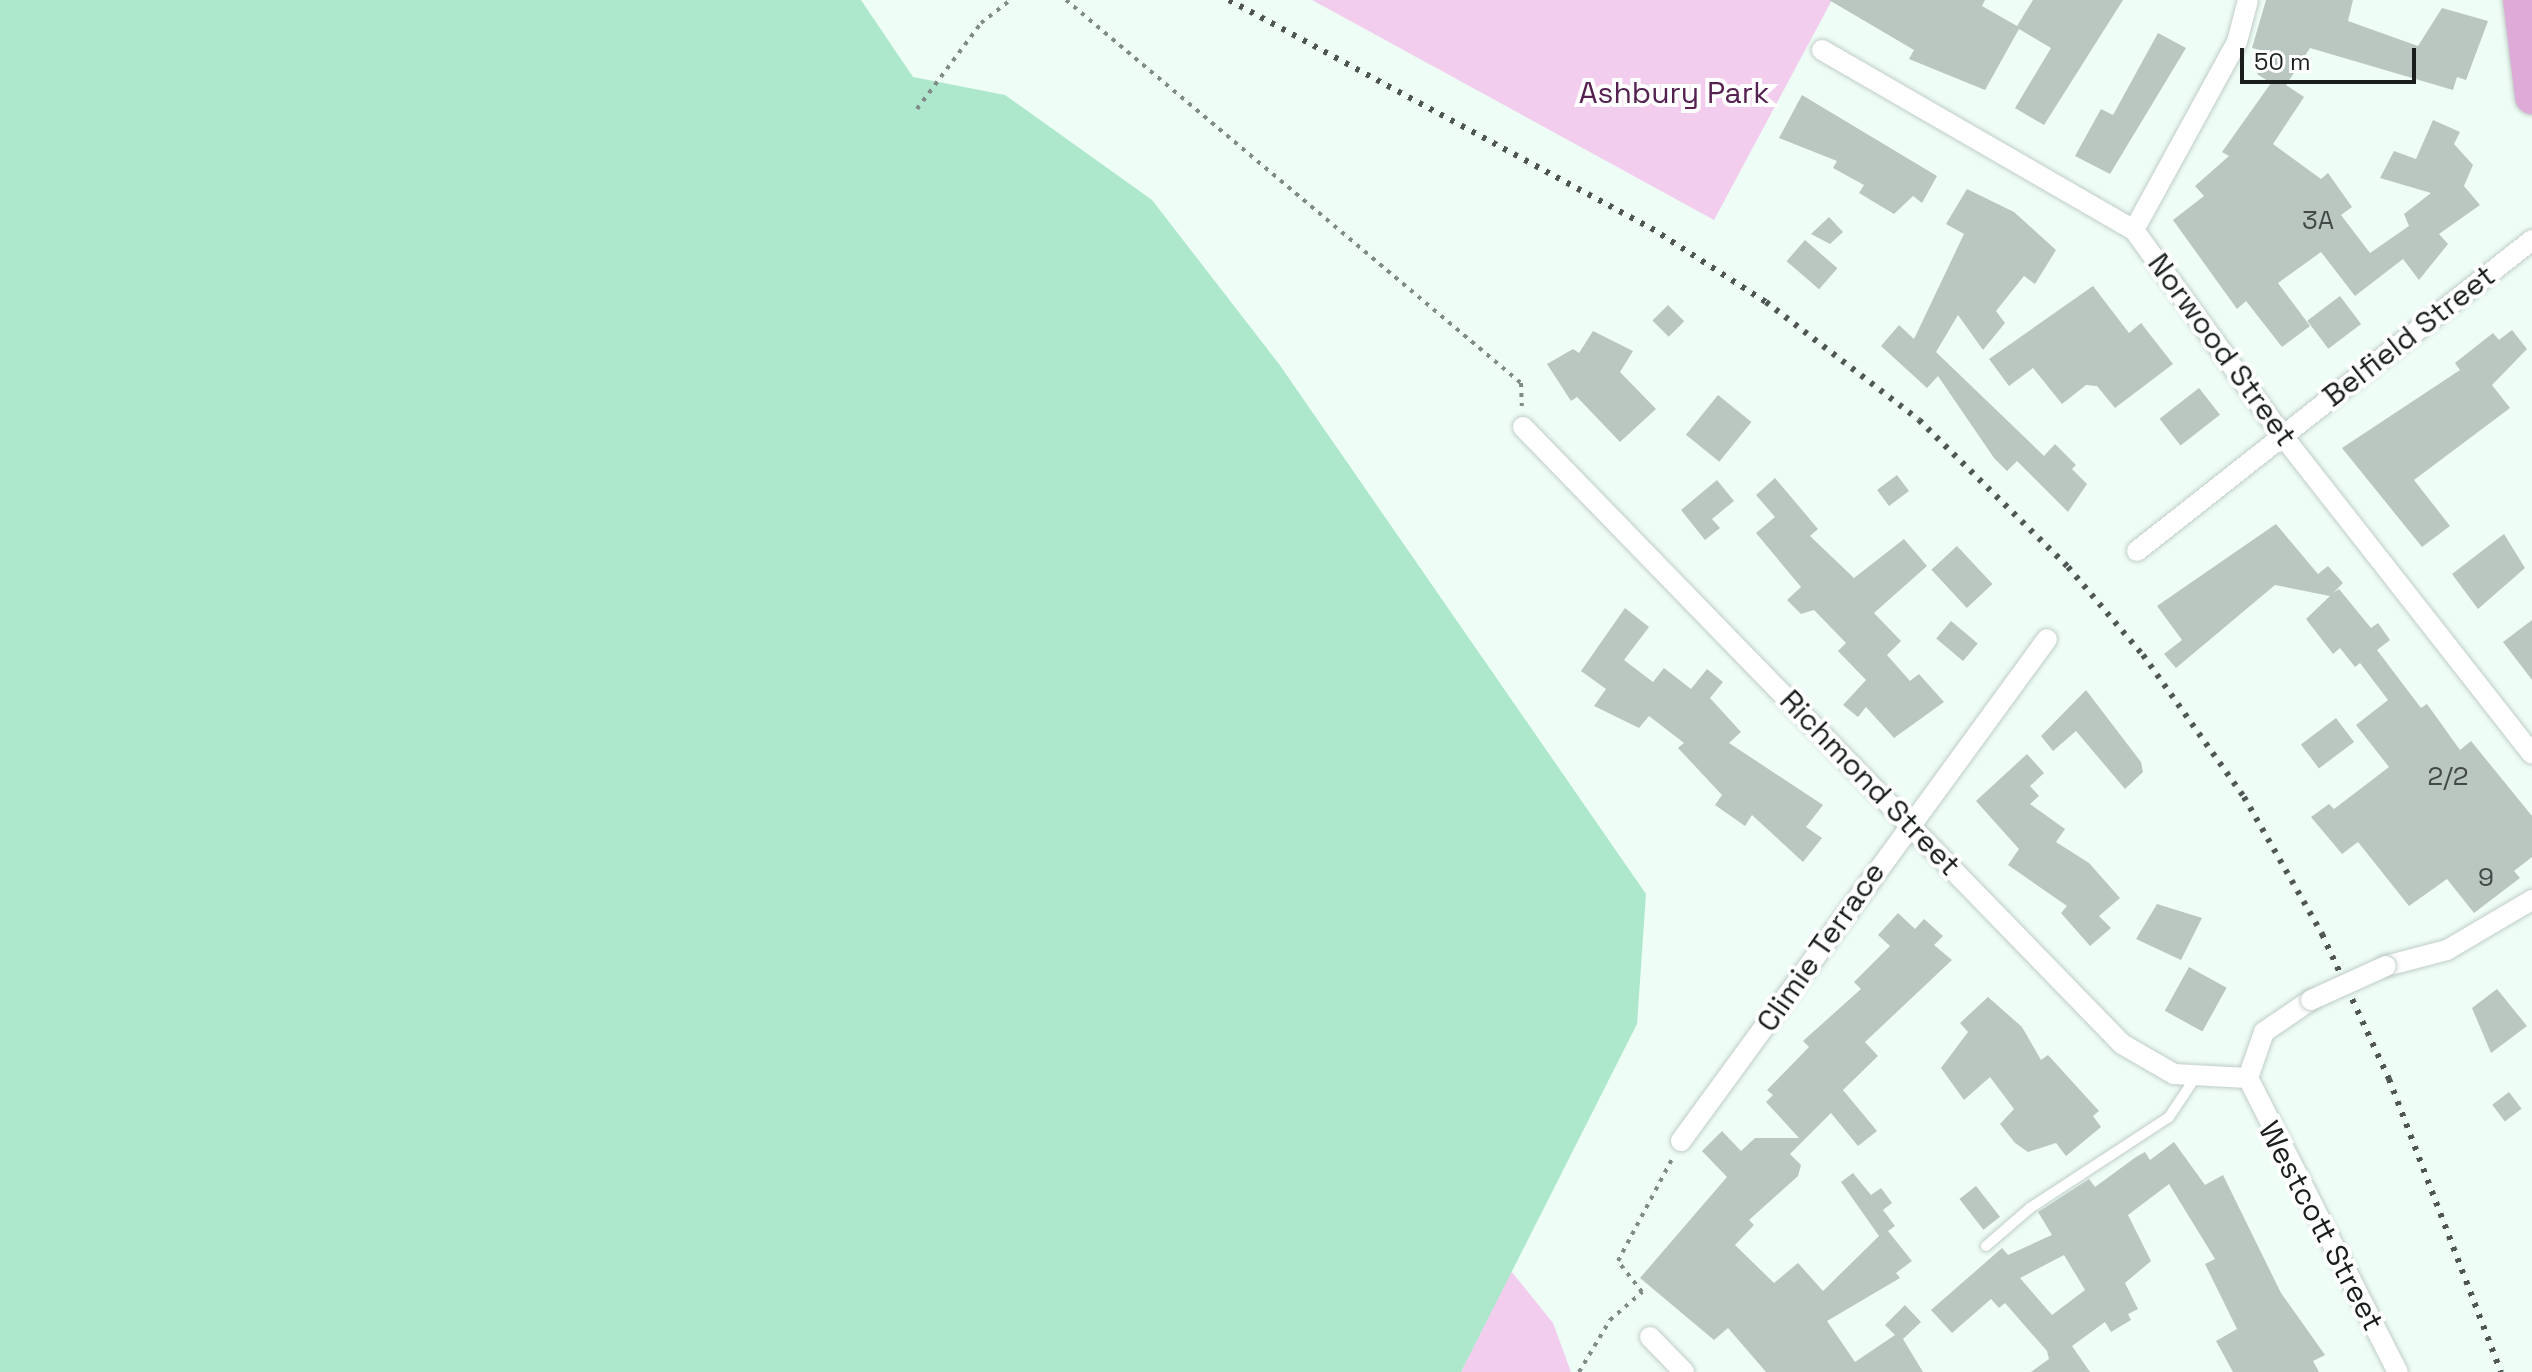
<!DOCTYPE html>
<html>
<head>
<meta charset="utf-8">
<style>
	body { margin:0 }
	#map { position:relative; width:2532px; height:1372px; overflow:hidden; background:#eefdf6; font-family:"Space Grotesk",sans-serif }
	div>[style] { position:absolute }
	.green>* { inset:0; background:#f3cdee }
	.water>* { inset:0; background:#ade8cd }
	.building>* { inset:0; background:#bac7c1; transform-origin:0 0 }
	.path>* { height:4px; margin-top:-2px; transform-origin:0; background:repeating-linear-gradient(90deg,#808a86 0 4px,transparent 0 10px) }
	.roads { filter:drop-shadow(0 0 2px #c0cdc7) drop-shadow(0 0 2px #c0cdc7) }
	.service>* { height:10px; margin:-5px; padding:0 5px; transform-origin:5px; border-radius:5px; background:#fff }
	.minor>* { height:20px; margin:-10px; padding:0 10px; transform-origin:10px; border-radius:10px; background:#fff }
	.trunk>* { height:34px; margin:-17px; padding:0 17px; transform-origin:17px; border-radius:17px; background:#deabd8 }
	.rail>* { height:6px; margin-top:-3px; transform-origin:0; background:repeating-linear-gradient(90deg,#4e5552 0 4px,transparent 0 12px) }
	.bridges { filter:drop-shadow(0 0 2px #c0cdc7) drop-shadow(0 0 2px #c0cdc7) }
	.minor-bridge>* { height:20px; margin:-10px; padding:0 10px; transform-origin:10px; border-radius:10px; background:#fff }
	span { translate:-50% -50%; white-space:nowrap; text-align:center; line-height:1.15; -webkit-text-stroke:8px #fff; paint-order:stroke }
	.number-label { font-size:26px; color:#424946 }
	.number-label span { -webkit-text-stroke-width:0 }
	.park-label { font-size:30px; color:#542150 }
	.street-label { font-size:30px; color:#1a1f1d }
	.scale { position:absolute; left:2240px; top:48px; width:176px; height:36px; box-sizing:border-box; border:4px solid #1a1f1d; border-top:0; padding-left:10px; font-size:24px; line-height:28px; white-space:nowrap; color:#1a1f1d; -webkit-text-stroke:6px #fff; paint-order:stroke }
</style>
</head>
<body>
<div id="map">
	<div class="green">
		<div style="clip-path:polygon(1312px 0,1832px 0,1714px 220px)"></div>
		<div style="clip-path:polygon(1511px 1271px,1553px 1323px,1571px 1372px,1461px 1372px)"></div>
	</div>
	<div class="water">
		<div style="clip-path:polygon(0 0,861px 0,913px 77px,1005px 95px,1152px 200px,1279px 364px,1646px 894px,1637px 1024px,1461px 1372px,0 1372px)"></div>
	</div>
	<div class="building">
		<div style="clip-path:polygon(1829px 0,1985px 0,1982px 6px,2017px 26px,2033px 0,2123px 0,2044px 125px,2015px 108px,2051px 48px,2019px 29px,1985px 90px,1909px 59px,1914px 50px)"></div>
		<div style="clip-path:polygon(2266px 0,2353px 0,2348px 21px,2418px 46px,2442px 8px,2488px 21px,2466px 80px,2457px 77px,2453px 90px,2310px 48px,2286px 85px,2304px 97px,2273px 144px,2321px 179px,2328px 173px,2352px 207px,2341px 215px,2370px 253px,2409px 226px,2404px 214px,2431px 193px,2380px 178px,2394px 151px,2416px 159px,2433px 120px,2460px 132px,2454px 144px,2473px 165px,2464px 186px,2480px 205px,2439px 234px,2448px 244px,2419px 280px,2403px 259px,2355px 296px,2321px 252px,2278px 283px,2310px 326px,2282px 347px,2246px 301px,2237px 309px,2173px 220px,2204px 196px,2195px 186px,2229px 156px,2222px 152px,2271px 83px,2257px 74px,2272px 53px,2252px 48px)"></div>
		<div style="clip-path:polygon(2158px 33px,2186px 48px,2110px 174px,2075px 156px,2101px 109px,2113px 115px)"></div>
		<div style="clip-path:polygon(1802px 95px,1937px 176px,1922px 203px,1913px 196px,1894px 214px,1859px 193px,1864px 185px,1833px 168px,1837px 161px,1779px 138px)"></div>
		<div style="clip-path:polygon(1967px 189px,2014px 212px,2056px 250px,2035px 284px,2024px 276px,1996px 311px,2005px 323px,1983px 350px,1958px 315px,1936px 352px,2044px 456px,2055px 444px,2076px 465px,2072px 469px,2087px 484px,2068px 512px,2017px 461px,2007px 471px,1994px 458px,1938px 376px,1927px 388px,1881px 346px,1899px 325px,1914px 339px,1964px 234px,1946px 224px)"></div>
		<div style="clip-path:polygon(1829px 217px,1843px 232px,1830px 244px,1811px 234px)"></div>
		<div style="left:1805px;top:240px;width:43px;height:28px;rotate:41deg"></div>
		<div style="clip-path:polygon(2093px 286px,2129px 333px,2141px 323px,2173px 364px,2115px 408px,2097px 386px,2086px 385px,2062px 404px,2033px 368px,2009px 386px,1989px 359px)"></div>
		<div style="left:2340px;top:296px;width:35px;height:41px;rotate:53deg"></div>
		<div style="left:1668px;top:305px;width:23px;height:22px;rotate:45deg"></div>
		<div style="clip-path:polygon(2512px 330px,2527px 349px,2492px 385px,2510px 408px,2414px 480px,2450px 526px,2422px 547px,2342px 448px,2460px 370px,2455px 363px,2493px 333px,2499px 340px)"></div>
		<div style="clip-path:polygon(1593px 331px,1633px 351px,1620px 372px,1656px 409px,1620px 442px,1577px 397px,1571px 401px,1547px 364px,1573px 349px,1579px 353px)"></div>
		<div style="left:2199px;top:388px;width:34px;height:50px;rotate:52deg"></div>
		<div style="left:1718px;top:395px;width:43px;height:51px;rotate:39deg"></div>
		<div style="left:1897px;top:475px;width:20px;height:25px;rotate:53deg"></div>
		<div style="clip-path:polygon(1775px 478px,1818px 529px,1810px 536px,1854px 578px,1904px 539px,1927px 566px,1874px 613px,1901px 641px,1887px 655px,1910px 681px,1919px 674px,1944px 702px,1894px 738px,1866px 707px,1858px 717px,1843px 705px,1866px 680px,1838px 651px,1846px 643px,1814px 610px,1801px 614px,1787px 600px,1801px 587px,1756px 533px,1775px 517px,1756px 495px)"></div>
		<div style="clip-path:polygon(1717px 480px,1734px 501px,1712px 519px,1720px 528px,1705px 540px,1681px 510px)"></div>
		<div style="clip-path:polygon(2276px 524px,2318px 574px,2328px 566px,2343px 583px,2333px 593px,2339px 589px,2371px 628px,2378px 623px,2390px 640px,2377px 650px,2421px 708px,2427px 704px,2460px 750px,2471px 741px,2532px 816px,2532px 857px,2514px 871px,2520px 878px,2474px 913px,2447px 879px,2409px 906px,2358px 842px,2342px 854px,2311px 817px,2329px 804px,2334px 809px,2389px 767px,2356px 725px,2388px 700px,2360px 663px,2355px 667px,2340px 648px,2333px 654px,2306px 619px,2330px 596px,2275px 585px,2176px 668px,2164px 654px,2182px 640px,2157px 606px)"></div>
		<div style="clip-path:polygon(2504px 534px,2525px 568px,2478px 609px,2452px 574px)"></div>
		<div style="left:1957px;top:546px;width:52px;height:35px;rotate:47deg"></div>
		<div style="clip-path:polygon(1625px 608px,1649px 627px,1624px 660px,1653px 682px,1664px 668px,1691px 689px,1707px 669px,1723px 682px,1710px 698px,1741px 732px,1729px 743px,1823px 805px,1806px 827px,1822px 838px,1803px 862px,1752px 815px,1745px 826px,1715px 805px,1722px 795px,1678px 748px,1684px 743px,1649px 716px,1639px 728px,1594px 706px,1606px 689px,1581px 671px)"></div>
		<div style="clip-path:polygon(2532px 620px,2532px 680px,2503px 642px)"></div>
		<div style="left:1951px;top:621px;width:35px;height:23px;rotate:40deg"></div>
		<div style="clip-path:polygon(2086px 690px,2141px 762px,2143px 772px,2125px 789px,2076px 731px,2053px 751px,2041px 736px)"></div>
		<div style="left:2336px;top:718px;width:30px;height:44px;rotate:53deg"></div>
		<div style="clip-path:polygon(2027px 754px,2044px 773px,2030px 786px,2039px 796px,2030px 804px,2065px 829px,2056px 842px,2089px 863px,2120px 898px,2099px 916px,2111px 928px,2090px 946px,2061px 913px,2067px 906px,2008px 865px,2019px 849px,1976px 801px)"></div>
		<div style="clip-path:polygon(2157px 904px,2202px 918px,2181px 960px,2136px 939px)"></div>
		<div style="clip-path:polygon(1898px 913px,1915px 929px,1924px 919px,1943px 936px,1934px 945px,1952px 960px,1865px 1042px,1878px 1056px,1843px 1090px,1877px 1131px,1858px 1146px,1831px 1113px,1790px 1154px,1801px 1165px,1798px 1176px,1749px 1220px,1754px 1225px,1735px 1245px,1774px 1283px,1798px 1263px,1823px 1291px,1879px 1236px,1841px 1182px,1853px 1173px,1871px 1195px,1881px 1188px,1892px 1203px,1883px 1210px,1895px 1226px,1888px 1231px,1912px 1261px,1896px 1273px,1900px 1278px,1827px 1321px,1855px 1362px,1895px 1335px,1885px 1325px,1905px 1305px,1921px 1322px,1903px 1339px,1923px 1372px,1766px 1372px,1728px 1328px,1714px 1340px,1640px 1278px,1727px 1177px,1702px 1151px,1722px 1131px,1741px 1151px,1755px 1138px,1799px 1138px,1766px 1102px,1773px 1095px,1767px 1090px,1809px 1047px,1803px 1041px,1861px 989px,1854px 982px,1890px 946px,1878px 935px)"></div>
		<div style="left:2189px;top:967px;width:43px;height:50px;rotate:29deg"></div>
		<div style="clip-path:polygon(2497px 989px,2527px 1026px,2491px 1053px,2472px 1008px)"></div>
		<div style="clip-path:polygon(1988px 997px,2022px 1027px,2041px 1060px,2048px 1055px,2099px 1111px,2093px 1116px,2101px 1127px,2066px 1156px,2056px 1143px,2028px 1152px,2015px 1143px,2000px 1124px,2014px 1109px,1990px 1077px,1964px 1100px,1941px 1068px,1968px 1032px,1960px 1023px)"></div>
		<div style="left:2509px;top:1092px;width:21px;height:21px;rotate:53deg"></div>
		<div style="clip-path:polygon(evenodd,2174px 1142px,2205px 1185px,2223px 1175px,2281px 1293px,2325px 1355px,2313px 1361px,2319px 1372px,2233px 1372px,2216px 1341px,2237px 1329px,2205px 1264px,2215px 1259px,2169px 1184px,2128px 1215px,2151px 1261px,2125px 1283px,2138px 1309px,2128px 1314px,2131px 1320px,2111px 1332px,2105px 1322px,2072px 1346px,2090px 1372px,2031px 1372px,2049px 1359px,2047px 1351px,2005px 1303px,1999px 1308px,1991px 1299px,1952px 1333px,1931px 1310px,2002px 1248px,2008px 1255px,2052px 1235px,2038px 1212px,2089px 1179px,2095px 1187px,2136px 1157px,2145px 1152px,2150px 1160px,2174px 1142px,2064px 1255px,2085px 1290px,2052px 1315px,2020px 1278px,2064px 1255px)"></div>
		<div style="left:1976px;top:1186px;width:39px;height:21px;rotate:52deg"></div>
	</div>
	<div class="path">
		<div style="left:1066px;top:0;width:595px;rotate:40.09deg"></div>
		<div style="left:1521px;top:383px;width:23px;rotate:88deg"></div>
		<div style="left:917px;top:109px;width:107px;rotate:-53.3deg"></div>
		<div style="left:981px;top:23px;width:37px;rotate:-38deg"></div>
		<div style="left:1579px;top:1372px;width:61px;rotate:-59.2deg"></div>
		<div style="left:1610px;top:1320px;width:43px;rotate:-41.2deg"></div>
		<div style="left:1642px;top:1292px;width:39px;rotate:-128deg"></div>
		<div style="left:1618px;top:1261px;width:118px;rotate:-62.1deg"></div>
	</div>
	<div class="roads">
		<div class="service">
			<div style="left:1986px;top:1246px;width:58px;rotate:-40.8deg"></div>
			<div style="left:2030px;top:1208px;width:166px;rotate:-33.2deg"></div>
			<div style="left:2169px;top:1117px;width:47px;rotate:-56.3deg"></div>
		</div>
		<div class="minor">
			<div style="left:1822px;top:50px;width:360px;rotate:30deg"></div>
			<div style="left:2134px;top:230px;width:253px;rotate:54.2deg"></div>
			<div style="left:2282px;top:435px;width:405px;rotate:51.9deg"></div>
			<div style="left:2134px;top:230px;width:214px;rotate:-61.3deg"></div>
			<div style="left:2237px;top:42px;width:43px;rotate:-75.3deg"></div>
			<div style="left:1523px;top:427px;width:860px;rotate:45.85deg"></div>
			<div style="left:2122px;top:1044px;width:60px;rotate:30deg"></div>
			<div style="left:2174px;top:1074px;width:74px;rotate:3.1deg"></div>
			<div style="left:2137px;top:551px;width:503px;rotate:-38.21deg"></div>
			<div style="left:2386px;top:966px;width:63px;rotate:-14.7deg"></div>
			<div style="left:2447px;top:950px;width:99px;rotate:-30.5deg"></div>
			<div style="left:2311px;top:1000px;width:57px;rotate:145.8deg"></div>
			<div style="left:2264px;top:1032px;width:49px;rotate:109.2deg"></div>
			<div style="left:2248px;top:1078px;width:330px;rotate:63deg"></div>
			<div style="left:1681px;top:1141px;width:621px;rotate:-53.9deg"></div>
			<div style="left:1650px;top:1337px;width:49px;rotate:45.8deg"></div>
		</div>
		<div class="trunk">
			<div style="left:2520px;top:0;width:98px;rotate:82.9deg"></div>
		</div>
	</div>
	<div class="rail">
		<div style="left:1229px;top:0;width:480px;rotate:28.4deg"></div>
		<div style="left:1651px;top:228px;width:137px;rotate:32.8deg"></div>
		<div style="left:1766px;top:302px;width:193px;rotate:37.6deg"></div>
		<div style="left:1919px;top:420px;width:209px;rotate:44.6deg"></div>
		<div style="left:2068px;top:567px;width:116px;rotate:49.6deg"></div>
		<div style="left:2143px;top:655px;width:174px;rotate:54.6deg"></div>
		<div style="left:2244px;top:797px;width:158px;rotate:60.3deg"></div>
		<div style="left:2322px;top:934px;width:160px;rotate:65.2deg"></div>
		<div style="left:2389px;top:1079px;width:314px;rotate:69.1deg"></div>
	</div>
	<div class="bridges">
		<div class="minor-bridge">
			<div style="left:2311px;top:1000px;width:82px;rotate:-24.4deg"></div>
		</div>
	</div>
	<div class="number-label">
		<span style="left:2318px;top:221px">3A</span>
		<span style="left:2448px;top:777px">2/2</span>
		<span style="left:2486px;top:878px">9</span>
	</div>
	<div class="park-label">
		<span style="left:1674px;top:93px">Ashbury Park</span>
	</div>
	<div class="street-label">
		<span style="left:2409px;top:336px;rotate:-38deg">Belfield Street</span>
		<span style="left:2222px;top:350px;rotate:54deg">Norwood Street</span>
		<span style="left:1870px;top:783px;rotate:46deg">Richmond Street</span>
		<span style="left:1821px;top:947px;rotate:-55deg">Climie Terrace</span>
		<span style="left:2321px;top:1226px;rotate:62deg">Westcott Street</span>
	</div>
	<div class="scale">50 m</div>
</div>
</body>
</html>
